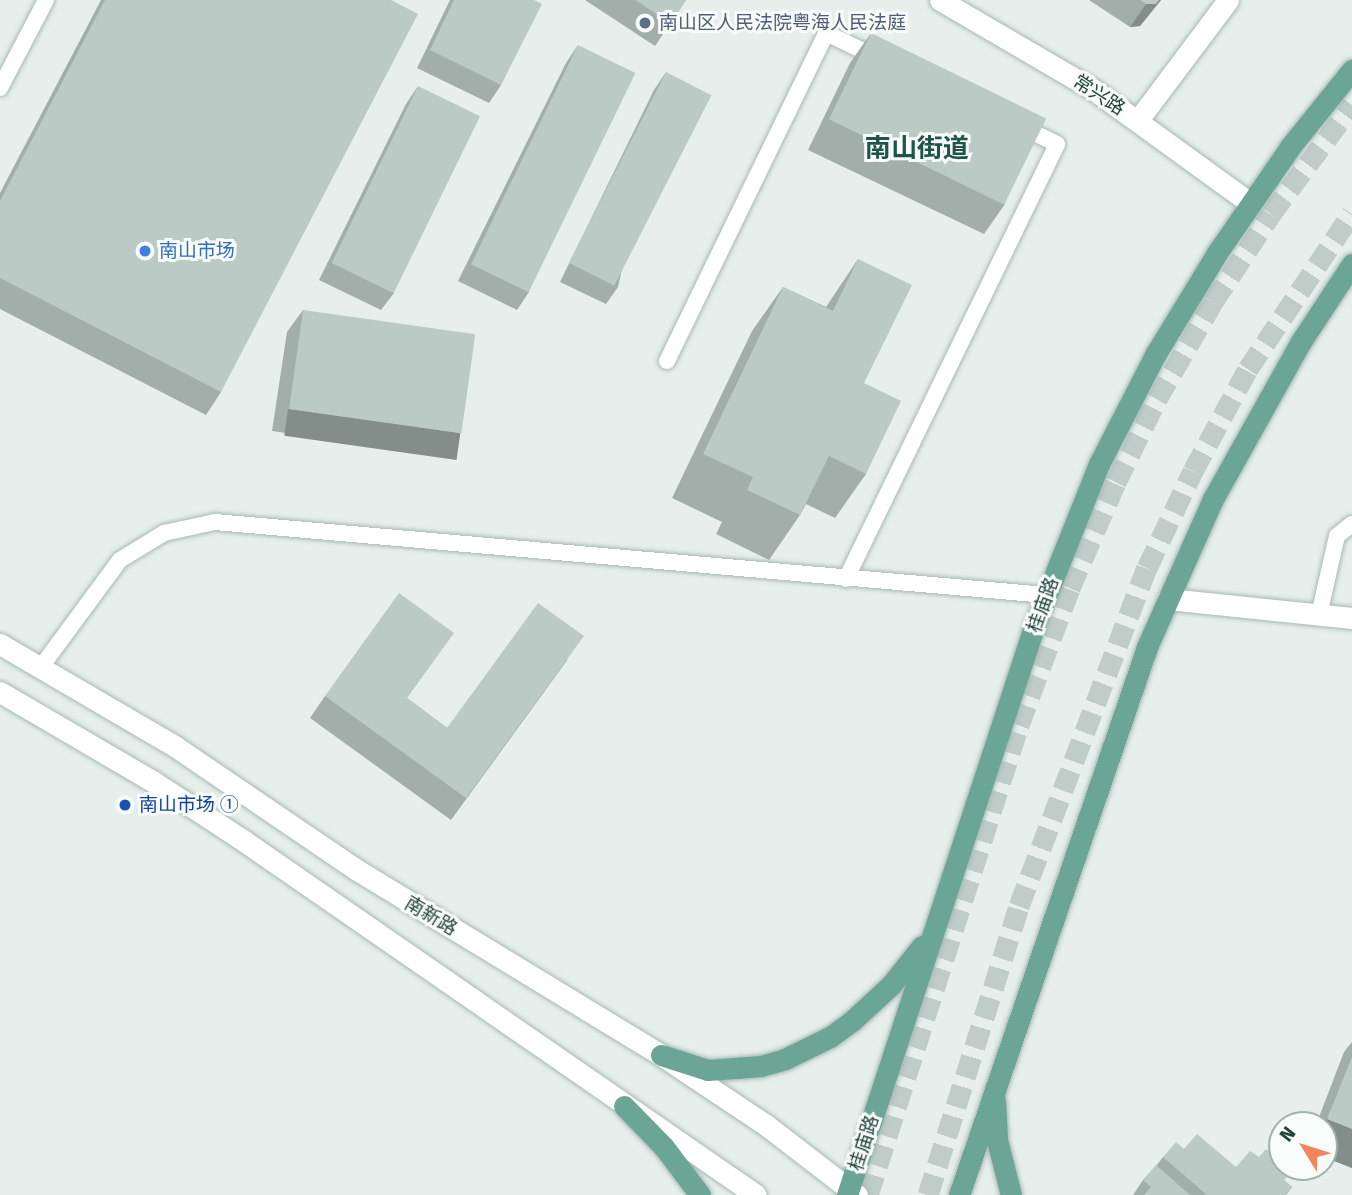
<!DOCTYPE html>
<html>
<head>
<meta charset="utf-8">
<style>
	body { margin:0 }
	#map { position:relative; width:1352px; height:1195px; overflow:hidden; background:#e6efeb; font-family:"Fira Sans","Noto Sans SC",sans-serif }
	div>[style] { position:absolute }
	.highway-tunnel>* { height:21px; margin-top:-10.5px; transform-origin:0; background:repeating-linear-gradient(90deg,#bfccc8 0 21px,transparent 0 31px) }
	.roads { filter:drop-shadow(0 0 2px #a8b8b2) drop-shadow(0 0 2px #a8b8b2) }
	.lane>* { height:16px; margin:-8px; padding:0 8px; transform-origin:8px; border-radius:8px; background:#fff }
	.street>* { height:21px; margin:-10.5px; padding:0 10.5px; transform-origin:10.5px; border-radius:10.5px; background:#fff }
	.secondary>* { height:21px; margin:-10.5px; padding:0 10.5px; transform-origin:10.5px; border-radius:10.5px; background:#fff }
	.primary>* { height:21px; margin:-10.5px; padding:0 10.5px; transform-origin:10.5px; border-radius:10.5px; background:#6aa596 }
	.wall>* { inset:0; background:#a1aea9 }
	.shaded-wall>* { inset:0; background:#838d89; transform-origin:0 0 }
	.building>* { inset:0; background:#bbcac4; transform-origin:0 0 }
	.dots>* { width:19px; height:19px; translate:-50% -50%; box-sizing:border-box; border:4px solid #f7fbf9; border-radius:50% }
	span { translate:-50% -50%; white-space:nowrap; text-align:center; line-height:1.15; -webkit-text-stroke:6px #f7fbf9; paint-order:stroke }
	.service-label { font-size:19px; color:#4e5e75 }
	.left { translate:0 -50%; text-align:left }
	.street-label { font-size:19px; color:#24423a }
	.shop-label { font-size:19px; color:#366cbe }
	.transit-label { font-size:19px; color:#164399 }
	.district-label { font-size:26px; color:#1f5548; font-weight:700 }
	.north { position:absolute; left:1268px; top:1111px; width:70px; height:70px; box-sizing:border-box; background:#f7fbf9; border:2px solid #a3b1ad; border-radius:50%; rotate:308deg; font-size:19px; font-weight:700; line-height:28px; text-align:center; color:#24423a }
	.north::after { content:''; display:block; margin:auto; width:24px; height:32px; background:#f4845f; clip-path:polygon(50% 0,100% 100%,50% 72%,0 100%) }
</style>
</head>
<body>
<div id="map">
	<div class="highway-tunnel">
		<div style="left:868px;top:1195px;width:494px;rotate:-72.2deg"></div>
		<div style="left:1019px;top:725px;width:146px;rotate:-69.6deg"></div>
		<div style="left:1070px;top:588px;width:116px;rotate:-66.5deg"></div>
		<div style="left:1116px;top:482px;width:93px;rotate:-63.7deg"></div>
		<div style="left:1157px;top:399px;width:112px;rotate:-60deg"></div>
		<div style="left:1213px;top:302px;width:105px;rotate:-56.6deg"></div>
		<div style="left:1271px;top:214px;width:136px;rotate:-53.4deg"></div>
		<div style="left:928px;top:1195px;width:303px;rotate:-72.5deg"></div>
		<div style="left:1019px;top:906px;width:361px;rotate:-69.3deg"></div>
		<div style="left:1147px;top:568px;width:107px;rotate:-64.6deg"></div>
		<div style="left:1193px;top:471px;width:116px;rotate:-61.7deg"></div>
		<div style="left:1248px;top:369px;width:187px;rotate:-56.3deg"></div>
	</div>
	<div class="roads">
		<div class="lane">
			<div style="left:0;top:88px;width:99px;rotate:-62.4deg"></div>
			<div style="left:667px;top:361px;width:365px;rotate:-64.1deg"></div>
			<div style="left:826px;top:33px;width:58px;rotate:25.7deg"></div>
			<div style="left:846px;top:579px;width:483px;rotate:-64.1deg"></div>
			<div style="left:1057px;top:144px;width:39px;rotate:-154deg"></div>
			<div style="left:1319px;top:615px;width:81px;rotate:-77.2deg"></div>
			<div style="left:1337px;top:536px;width:19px;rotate:-39deg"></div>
			<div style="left:41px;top:667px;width:133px;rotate:-53.6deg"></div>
			<div style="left:120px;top:560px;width:52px;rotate:-31.5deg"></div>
			<div style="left:164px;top:533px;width:52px;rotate:-12.2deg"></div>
			<div style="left:215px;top:522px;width:834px;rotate:5.02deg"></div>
		</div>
		<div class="street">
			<div style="left:1138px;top:120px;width:150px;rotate:-53.1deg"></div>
			<div style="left:1168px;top:599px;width:185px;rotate:5.9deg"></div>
		</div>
		<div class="secondary">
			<div style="left:940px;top:0;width:178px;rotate:30.3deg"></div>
			<div style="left:1094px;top:90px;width:193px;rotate:35.9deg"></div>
			<div style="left:0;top:644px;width:204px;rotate:30.3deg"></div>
			<div style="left:176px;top:747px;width:219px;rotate:34.2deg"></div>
			<div style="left:357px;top:870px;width:356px;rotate:31.3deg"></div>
			<div style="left:661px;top:1055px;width:126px;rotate:33.7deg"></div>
			<div style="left:766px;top:1125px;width:115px;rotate:37.6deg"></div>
			<div style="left:0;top:692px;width:178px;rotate:30.3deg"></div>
			<div style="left:154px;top:782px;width:108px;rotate:33.2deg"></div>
			<div style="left:244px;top:841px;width:622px;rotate:34.66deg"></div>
		</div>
		<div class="primary">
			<div style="left:661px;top:1055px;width:49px;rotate:17.7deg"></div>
			<div style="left:708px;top:1070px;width:53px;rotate:-4.3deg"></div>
			<div style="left:761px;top:1066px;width:25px;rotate:-16deg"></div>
			<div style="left:785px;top:1059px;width:50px;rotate:-26.1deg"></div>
			<div style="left:830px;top:1037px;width:27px;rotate:-36deg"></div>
			<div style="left:852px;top:1021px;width:53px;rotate:-42.7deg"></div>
			<div style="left:891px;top:985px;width:50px;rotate:-51.5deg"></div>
			<div style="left:995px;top:1101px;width:39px;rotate:87deg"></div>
			<div style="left:997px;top:1140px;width:57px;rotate:75.7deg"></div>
			<div style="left:624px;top:1106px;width:57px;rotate:45.7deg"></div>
			<div style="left:664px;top:1147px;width:60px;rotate:53.1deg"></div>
			<div style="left:847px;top:1195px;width:601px;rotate:-71.78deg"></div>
			<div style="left:1035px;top:624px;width:172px;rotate:-68.2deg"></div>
			<div style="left:1099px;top:464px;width:123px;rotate:-62.8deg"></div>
			<div style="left:1155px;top:355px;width:119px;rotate:-58.7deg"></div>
			<div style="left:1217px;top:253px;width:129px;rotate:-55.4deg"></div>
			<div style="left:1290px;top:147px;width:99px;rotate:-51.2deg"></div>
			<div style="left:959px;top:1195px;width:579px;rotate:-71.06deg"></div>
			<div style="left:1147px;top:647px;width:162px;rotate:-66deg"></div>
			<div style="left:1213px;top:499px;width:182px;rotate:-60.8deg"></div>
			<div style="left:1302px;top:340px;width:91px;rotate:-56.7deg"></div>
		</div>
	</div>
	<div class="wall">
		<div style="clip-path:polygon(101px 0,391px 0,221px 392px,206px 415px,0 309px,0 193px)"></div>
		<div style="clip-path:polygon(450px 0,534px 0,501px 85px,489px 103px,417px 68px)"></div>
		<div style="clip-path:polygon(585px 0,686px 0,655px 46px)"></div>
		<div style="clip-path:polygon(1089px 0,1161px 0,1140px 26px,1130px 27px)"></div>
		<div style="clip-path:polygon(871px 33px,1005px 204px,984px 234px,808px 150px,850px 63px)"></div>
		<div style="clip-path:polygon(578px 45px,529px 292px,517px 310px,458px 281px,566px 63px)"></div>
		<div style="clip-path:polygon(666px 72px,618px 287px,606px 304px,560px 282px,654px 90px)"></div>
		<div style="clip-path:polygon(418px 86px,394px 293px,381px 310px,319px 280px,406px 104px)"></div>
		<div style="clip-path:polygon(858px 259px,864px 383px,866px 474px,835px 518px,806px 504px,800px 515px,769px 560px,716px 534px,722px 522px,672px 498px,752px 331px,783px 287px,826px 307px)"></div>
		<div style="clip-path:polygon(303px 310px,460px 434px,444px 456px,272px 431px,287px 332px)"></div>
		<div style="clip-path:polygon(568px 659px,451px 820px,310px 718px,325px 696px,407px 698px,447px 728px)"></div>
		<div style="clip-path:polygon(1352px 1042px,1352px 1168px,1324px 1157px,1324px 1125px,1316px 1125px,1344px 1052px)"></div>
		<div style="clip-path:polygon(1184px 1149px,1236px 1167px,1285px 1181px,1292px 1187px,1286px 1195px,1133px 1195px,1143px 1180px,1156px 1166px,1163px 1157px)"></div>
	</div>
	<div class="shaded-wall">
		<div style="clip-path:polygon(1159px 0,1161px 0,1140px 26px,1130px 27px,1146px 4px)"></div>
		<div style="left:288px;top:409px;width:174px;height:27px;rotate:8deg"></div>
		<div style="clip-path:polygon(1327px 1119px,1352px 1129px,1352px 1168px,1324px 1157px,1323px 1125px)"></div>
	</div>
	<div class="building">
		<div style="clip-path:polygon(105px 0,391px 0,418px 14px,221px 392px,0 278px,0 201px)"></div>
		<div style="clip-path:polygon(454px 0,534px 0,542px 4px,501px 85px,430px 50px)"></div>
		<div style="clip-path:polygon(635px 0,686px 0,671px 23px)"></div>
		<div style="clip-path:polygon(1140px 0,1159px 0,1156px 4px,1146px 4px)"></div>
		<div style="left:871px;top:33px;width:195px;height:96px;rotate:26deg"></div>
		<div style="left:578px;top:45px;width:64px;height:244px;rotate:26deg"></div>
		<div style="left:666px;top:72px;width:51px;height:214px;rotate:27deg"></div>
		<div style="left:418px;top:86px;width:69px;height:197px;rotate:26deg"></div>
		<div style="clip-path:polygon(858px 259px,912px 285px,864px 383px,901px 401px,866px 474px,829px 456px,800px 515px,747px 490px,753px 477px,703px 454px,783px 287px,833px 311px)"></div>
		<div style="left:303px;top:310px;width:174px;height:100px;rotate:8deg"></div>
		<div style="clip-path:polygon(399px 593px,454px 633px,407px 698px,447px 728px,538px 603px,584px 636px,466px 798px,325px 696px)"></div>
		<div style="clip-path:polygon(1352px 1057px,1352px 1129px,1327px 1119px)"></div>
		<div style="clip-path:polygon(1197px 1134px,1236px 1167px,1250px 1151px,1259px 1157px,1266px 1149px,1282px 1162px,1282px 1167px,1287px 1167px,1292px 1171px,1284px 1180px,1292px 1187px,1285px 1195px,1207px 1195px,1163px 1157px,1176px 1142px,1184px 1149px)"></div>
		<div style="clip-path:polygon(1156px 1165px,1190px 1195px,1144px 1195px,1151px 1187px,1143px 1180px)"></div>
	</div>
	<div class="dots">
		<div style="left:645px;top:23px;background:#5c6f8a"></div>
		<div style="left:145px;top:251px;background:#3f7fe0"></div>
		<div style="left:125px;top:805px;background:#1a4fb4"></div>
	</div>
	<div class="service-label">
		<span class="left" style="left:659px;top:23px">南山区人民法院粤海人民法庭</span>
	</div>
	<div class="street-label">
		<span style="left:1099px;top:95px;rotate:33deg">常兴路</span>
		<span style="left:1043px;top:605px;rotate:-70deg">桂庙路</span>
		<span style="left:431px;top:916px;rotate:31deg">南新路</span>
		<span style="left:864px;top:1143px;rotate:-72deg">桂庙路</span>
	</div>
	<div class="shop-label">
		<span class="left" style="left:159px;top:251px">南山市场</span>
	</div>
	<div class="transit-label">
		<span class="left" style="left:139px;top:805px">南山市场 ①</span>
	</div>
	<div class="district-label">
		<span style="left:917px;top:149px">南山街道</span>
	</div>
	<div class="north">N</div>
</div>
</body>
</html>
